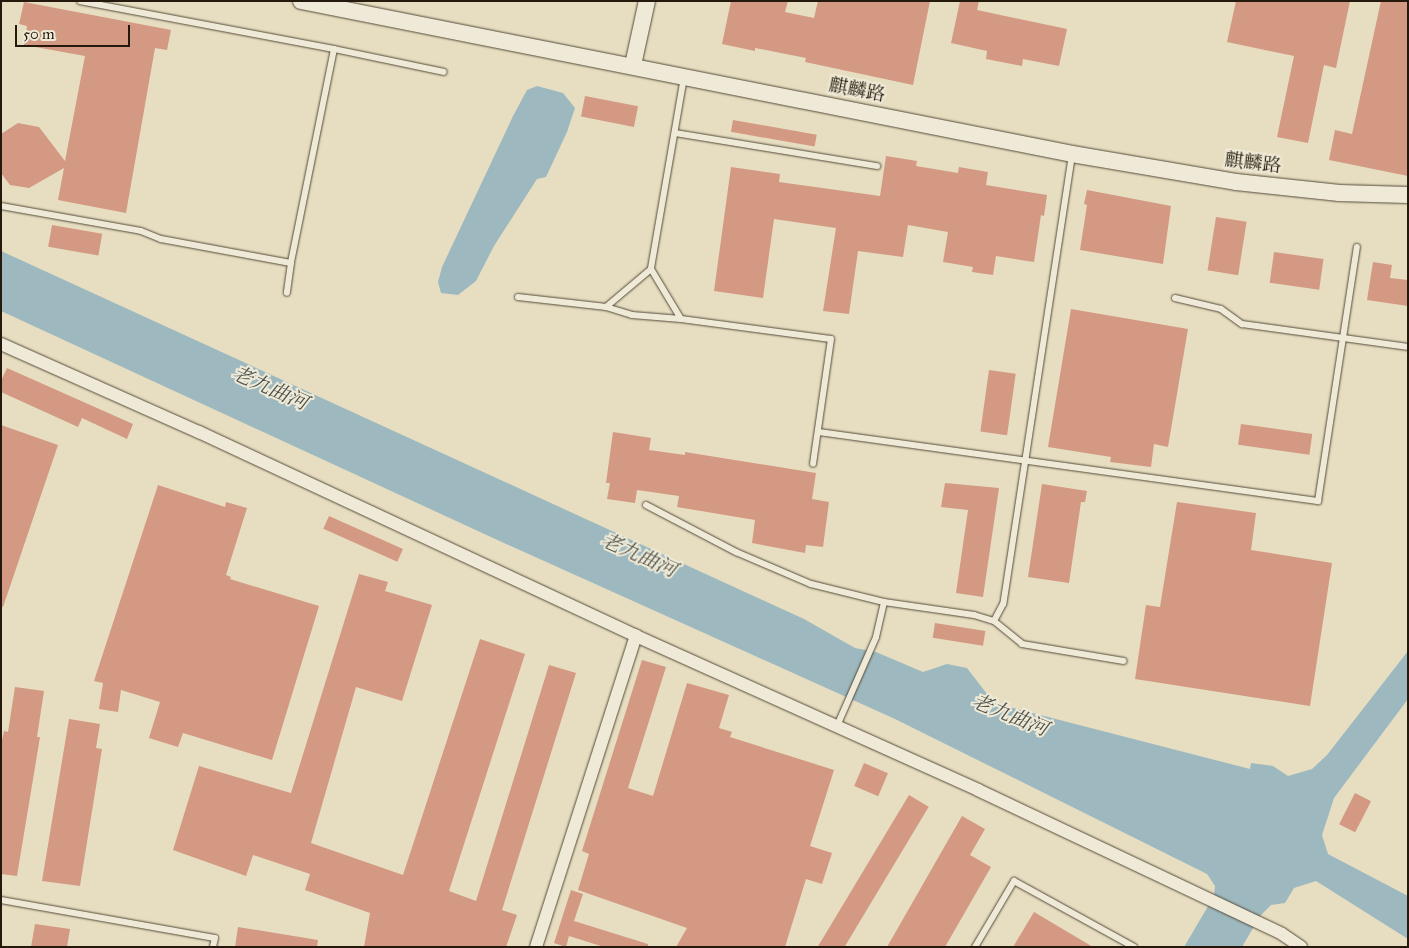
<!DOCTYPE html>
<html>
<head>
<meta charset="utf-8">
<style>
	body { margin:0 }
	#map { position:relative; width:1409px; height:948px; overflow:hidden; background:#e7dec1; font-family:"IM FELL Great Primer","Noto Serif SC",serif }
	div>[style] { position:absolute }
	.water>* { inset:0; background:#9db9bf }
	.building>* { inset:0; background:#d39982; transform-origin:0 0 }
	.roads { filter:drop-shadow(0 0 1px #554a39) drop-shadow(0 0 1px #554a39) }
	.service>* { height:6px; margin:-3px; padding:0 3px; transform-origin:3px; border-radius:3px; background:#efead7 }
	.minor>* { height:12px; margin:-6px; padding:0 6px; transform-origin:6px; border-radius:6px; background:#efead7 }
	.tertiary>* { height:16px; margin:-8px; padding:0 8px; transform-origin:8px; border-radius:8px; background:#efead7 }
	span { translate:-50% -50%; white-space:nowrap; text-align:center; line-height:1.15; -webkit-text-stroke:4px #efead7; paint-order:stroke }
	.street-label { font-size:19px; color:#24190c }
	.water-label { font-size:20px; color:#4e514b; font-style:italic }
	.frame { position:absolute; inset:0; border:2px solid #24190c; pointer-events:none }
	.scale { position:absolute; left:15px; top:25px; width:115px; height:22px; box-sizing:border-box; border:2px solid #24190c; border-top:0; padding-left:6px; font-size:15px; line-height:18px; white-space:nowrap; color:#24190c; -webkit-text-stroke:4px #efead7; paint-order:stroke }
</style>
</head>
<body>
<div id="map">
	<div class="water">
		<div style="clip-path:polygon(537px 86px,563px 93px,575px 108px,567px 132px,546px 177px,537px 179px,494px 246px,476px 281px,458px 295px,441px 293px,438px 282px,442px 267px,513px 116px,527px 90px)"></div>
		<div style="clip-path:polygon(1px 251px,804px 619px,855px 648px,876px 652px,923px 672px,947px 664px,967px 668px,994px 703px,1250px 769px,1251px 763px,1273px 766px,1288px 776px,1312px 769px,1327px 755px,1408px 651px,1408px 699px,1334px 798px,1322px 835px,1328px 854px,1408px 896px,1408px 939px,1316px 881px,1294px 888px,1285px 903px,1271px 905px,1260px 916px,1242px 947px,1184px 947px,1214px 896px,1215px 886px,1207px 874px,895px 719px,493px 538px,1px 311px)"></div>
	</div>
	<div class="building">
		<div style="clip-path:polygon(731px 1px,788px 1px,785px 12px,814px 18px,818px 1px,930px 1px,913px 85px,805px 62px,806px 58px,755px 48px,755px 51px,722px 44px)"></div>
		<div style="clip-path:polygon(960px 1px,979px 1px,977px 10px,1067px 29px,1059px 66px,1023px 59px,1022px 66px,986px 59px,987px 51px,951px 43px)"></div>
		<div style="clip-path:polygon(1236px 1px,1350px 1px,1336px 68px,1324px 65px,1308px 143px,1277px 137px,1294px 56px,1227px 42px)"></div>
		<div style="clip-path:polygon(1381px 1px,1408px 1px,1408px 176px,1329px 160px,1335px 130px,1352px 134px)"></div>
		<div style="clip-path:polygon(24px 2px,171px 30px,167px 50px,155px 48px,126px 213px,58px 200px,64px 168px,29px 188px,10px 185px,1px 173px,1px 134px,18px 123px,39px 127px,65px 161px,85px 56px,24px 45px,27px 26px,19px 24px)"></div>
		<div style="left:585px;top:96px;width:54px;height:21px;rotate:11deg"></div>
		<div style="left:733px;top:120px;width:85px;height:12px;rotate:10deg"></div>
		<div style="clip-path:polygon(886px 156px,917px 161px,916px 166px,958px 173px,959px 167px,988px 172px,986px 185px,1047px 195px,1044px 216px,1041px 215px,1034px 262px,996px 256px,993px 275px,972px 272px,973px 267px,943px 262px,948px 232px,908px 225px,903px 257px,858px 251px,849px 314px,823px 311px,836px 228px,774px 219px,763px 298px,714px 291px,731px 167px,780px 174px,779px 182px,880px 196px)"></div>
		<div style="clip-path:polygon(1087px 190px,1171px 206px,1163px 264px,1080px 250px,1087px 205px,1084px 204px)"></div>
		<div style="left:1216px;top:217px;width:31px;height:54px;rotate:9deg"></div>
		<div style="left:52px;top:225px;width:51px;height:22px;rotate:10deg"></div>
		<div style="left:1274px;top:252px;width:50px;height:31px;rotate:8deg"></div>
		<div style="clip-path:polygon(1373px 262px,1392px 265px,1390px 278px,1408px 280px,1408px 306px,1367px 300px)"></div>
		<div style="clip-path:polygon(1071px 309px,1188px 329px,1168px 447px,1154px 444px,1151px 467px,1110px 462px,1111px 457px,1048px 447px)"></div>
		<div style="clip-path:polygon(7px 368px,133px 424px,127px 439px,82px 418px,78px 427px,1px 392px,1px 381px)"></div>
		<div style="left:989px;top:370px;width:27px;height:62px;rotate:8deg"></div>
		<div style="left:1241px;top:424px;width:72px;height:21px;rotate:8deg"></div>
		<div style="clip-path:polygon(1px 425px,58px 445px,3px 607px,1px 606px)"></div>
		<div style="clip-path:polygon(613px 432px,651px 438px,649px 450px,685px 455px,685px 452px,816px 473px,812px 499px,829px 502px,823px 547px,806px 545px,805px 553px,752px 543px,755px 520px,677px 507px,679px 496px,637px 490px,635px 503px,607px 499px,610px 483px,606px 483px)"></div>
		<div style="clip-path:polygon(945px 483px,999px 488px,983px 597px,956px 593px,968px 510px,941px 507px)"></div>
		<div style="clip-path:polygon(1042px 484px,1087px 491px,1085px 502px,1081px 502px,1069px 583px,1028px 577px)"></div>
		<div style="clip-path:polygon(158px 485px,225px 507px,226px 502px,247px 508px,226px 575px,231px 577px,230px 579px,319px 606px,272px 760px,183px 733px,178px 747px,149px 738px,160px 702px,121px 690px,118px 712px,99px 709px,103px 683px,94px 681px)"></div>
		<div style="clip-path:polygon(1177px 502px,1256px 513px,1251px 550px,1332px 563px,1310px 706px,1135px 679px,1146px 605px,1160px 607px)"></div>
		<div style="left:329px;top:516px;width:81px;height:14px;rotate:24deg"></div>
		<div style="clip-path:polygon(359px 574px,388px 582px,385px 591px,432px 605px,402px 701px,356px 687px,311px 843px,403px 875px,480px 639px,525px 654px,449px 891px,476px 901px,549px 665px,576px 673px,502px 910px,517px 915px,506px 947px,364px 947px,370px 913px,305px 890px,310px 874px,253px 855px,246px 876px,173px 850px,199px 766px,291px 793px)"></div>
		<div style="left:935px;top:623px;width:51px;height:15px;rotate:9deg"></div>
		<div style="clip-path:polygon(642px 660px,666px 667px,628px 788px,653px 796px,687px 683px,729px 695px,719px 728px,732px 732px,730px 737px,834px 770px,810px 846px,832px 853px,822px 884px,806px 879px,785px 947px,676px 947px,687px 928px,578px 890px,589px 854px,582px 851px)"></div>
		<div style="clip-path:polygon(15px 687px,44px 691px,37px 737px,40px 737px,17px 876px,1px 874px,1px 745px,4px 731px,8px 732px)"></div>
		<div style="clip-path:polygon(69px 719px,100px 724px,96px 748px,102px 749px,80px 886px,42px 881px)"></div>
		<div style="left:864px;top:763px;width:26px;height:25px;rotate:23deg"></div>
		<div style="left:1355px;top:793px;width:18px;height:35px;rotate:27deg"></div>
		<div style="left:909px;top:795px;width:23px;height:176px;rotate:31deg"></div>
		<div style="clip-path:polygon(962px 816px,985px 829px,970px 855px,991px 867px,945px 947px,887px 947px)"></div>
		<div style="clip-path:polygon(571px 890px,583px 894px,574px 921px,648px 944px,648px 947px,604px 947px,569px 936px,566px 947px,554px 943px)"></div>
		<div style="clip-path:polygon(1034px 912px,1093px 947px,1013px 947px)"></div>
		<div style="clip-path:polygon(35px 924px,70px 929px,67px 947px,31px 947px)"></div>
		<div style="clip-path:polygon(238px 927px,318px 940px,317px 947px,235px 947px)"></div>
	</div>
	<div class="roads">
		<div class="service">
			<div style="left:80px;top:1px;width:258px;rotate:10.7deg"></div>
			<div style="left:334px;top:49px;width:218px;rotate:101.4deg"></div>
			<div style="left:291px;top:263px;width:30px;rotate:98deg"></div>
			<div style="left:334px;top:49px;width:112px;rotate:11.8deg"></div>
			<div style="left:684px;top:77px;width:195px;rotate:99.8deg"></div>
			<div style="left:651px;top:269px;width:58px;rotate:59deg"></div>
			<div style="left:681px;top:319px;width:151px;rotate:7.6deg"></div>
			<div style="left:831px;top:339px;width:126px;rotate:98.2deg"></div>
			<div style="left:675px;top:133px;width:205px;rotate:9.3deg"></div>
			<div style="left:1072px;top:155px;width:454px;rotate:98.7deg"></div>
			<div style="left:1003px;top:604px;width:19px;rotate:118deg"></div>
			<div style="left:994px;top:621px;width:36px;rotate:39deg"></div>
			<div style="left:1022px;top:644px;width:103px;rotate:9.5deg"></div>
			<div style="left:1px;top:206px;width:142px;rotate:10.1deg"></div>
			<div style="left:141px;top:231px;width:22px;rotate:22deg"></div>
			<div style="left:161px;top:239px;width:132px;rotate:10.5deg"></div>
			<div style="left:518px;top:297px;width:89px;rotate:6.5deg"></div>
			<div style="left:606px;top:307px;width:27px;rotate:17deg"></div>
			<div style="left:632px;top:315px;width:49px;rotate:4.7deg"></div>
			<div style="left:1175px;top:298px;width:47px;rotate:13.4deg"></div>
			<div style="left:1221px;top:309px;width:26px;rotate:36deg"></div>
			<div style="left:1242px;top:324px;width:168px;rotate:7.9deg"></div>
			<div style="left:606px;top:307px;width:59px;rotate:-40.2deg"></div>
			<div style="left:818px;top:432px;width:505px;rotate:7.86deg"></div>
			<div style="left:1318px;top:501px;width:257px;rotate:-81.3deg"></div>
			<div style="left:646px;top:505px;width:102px;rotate:27.6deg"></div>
			<div style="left:736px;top:552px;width:82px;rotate:23.1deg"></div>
			<div style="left:811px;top:584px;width:75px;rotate:13.9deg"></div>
			<div style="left:884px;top:602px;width:91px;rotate:8.2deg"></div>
			<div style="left:974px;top:615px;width:21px;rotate:17deg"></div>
			<div style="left:837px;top:726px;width:97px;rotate:-66.3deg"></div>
			<div style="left:876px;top:637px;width:36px;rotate:-77deg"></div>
			<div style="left:1px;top:900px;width:217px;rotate:10.1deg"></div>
			<div style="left:215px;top:938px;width:9px;rotate:103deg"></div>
			<div style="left:975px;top:947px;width:77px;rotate:-59.4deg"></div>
			<div style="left:1014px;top:881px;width:137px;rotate:28.8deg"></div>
		</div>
		<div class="minor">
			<div style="left:1px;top:344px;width:217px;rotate:24deg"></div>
			<div style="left:199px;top:432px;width:482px;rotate:25deg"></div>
			<div style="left:636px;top:636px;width:375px;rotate:24.2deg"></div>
			<div style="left:978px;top:790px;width:336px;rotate:25.3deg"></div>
			<div style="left:1282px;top:934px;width:23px;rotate:34deg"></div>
			<div style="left:536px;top:947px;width:327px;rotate:-72.2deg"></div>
		</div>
		<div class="tertiary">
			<div style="left:301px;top:1px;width:786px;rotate:11.22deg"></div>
			<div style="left:1072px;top:154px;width:166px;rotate:9.7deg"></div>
			<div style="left:1236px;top:182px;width:104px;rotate:6.1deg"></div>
			<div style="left:1339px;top:193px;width:69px;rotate:1.7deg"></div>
			<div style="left:633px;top:65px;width:66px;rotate:-77.7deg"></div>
		</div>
	</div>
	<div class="street-label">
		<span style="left:857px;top:90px;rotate:11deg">麒麟路</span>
		<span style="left:1253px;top:163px;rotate:7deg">麒麟路</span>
	</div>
	<div class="water-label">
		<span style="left:270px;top:388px;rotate:24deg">老九曲河</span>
		<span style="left:639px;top:555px;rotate:24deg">老九曲河</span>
		<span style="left:1010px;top:715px;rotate:22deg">老九曲河</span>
	</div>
	<div class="frame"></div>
	<div class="scale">50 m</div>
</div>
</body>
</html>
